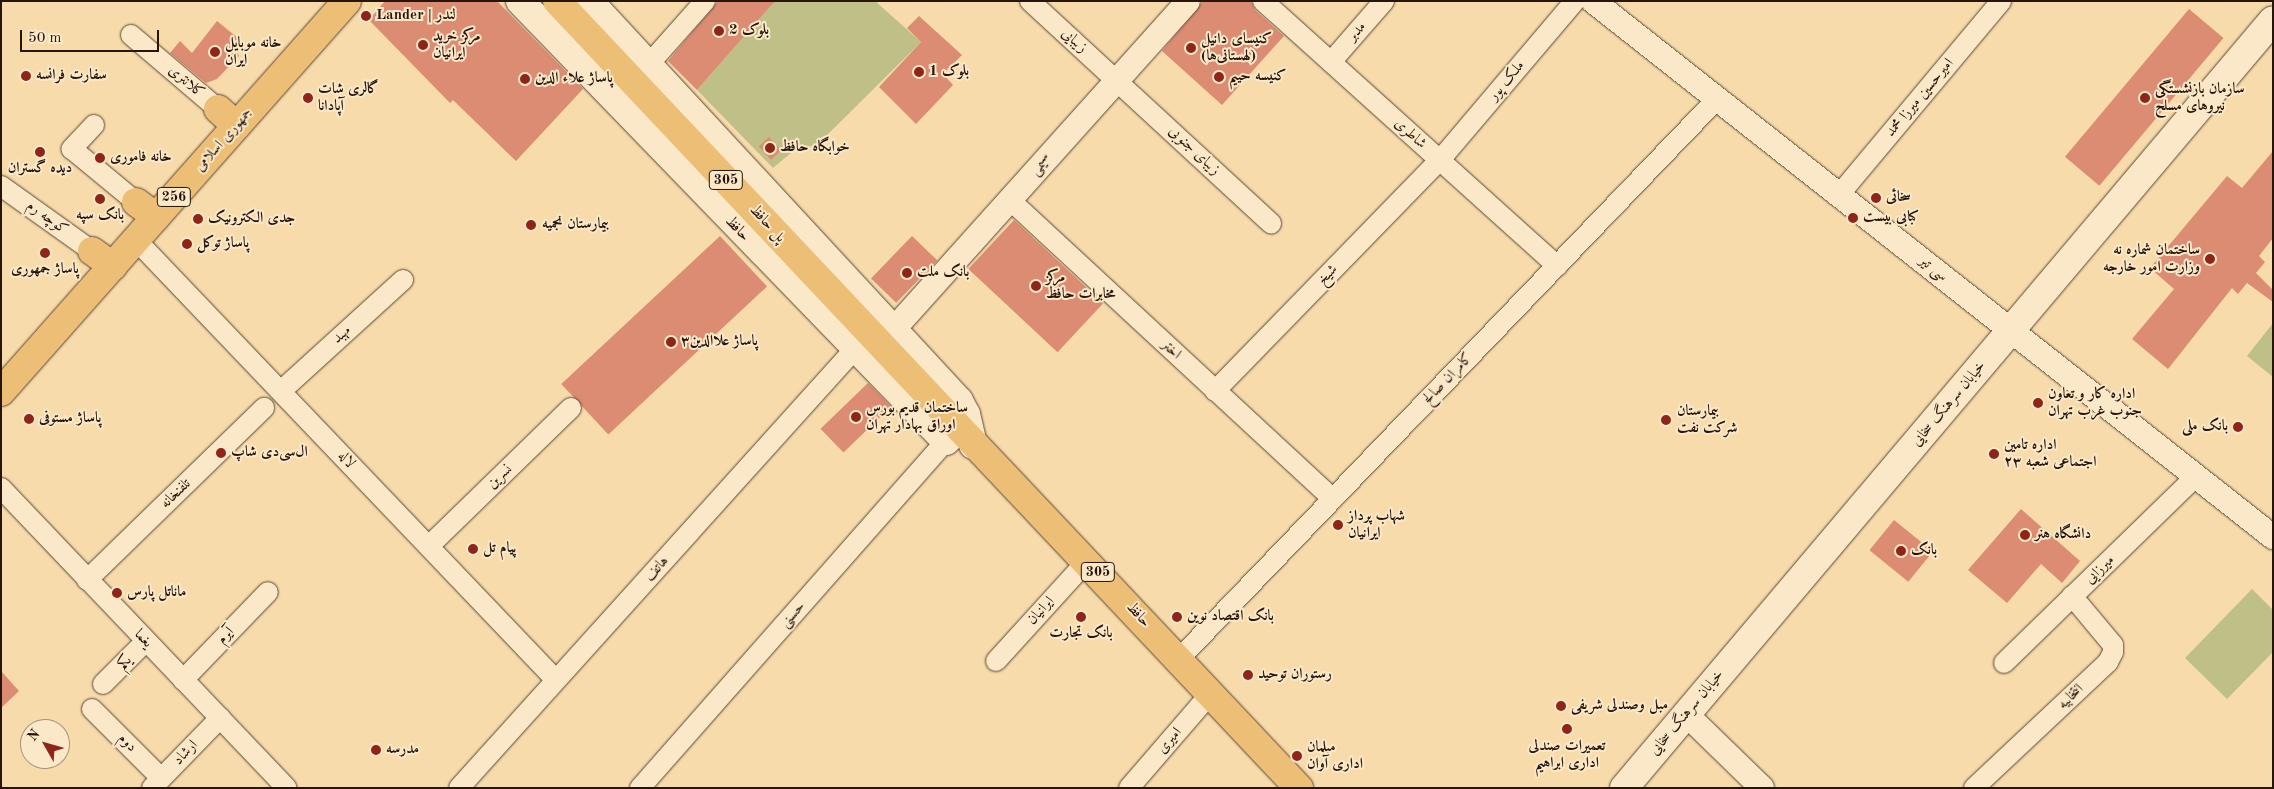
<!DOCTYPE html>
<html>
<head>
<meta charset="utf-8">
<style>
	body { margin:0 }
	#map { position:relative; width:2274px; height:789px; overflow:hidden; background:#f7dbab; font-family:"Old Standard TT",Amiri,serif }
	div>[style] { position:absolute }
	.green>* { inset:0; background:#bec088 }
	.building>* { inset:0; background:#db8c73; transform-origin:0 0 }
	.roads { filter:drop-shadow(0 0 1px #5b4634) drop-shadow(0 0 1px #5b4634) }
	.minor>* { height:20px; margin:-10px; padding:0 10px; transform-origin:10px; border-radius:10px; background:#fae8c8 }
	.tertiary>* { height:24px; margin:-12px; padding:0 12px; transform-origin:12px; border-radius:12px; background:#fae8c8 }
	.secondary>* { height:28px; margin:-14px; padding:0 14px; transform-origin:14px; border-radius:14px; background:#fae8c8 }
	.primary>* { height:28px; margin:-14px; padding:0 14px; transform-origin:14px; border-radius:14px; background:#ecbe76 }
	.dots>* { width:14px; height:14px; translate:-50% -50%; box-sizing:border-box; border:2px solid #fae8c8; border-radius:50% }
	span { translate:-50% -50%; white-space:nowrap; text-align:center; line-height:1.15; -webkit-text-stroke:4px #fae8c8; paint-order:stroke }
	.shield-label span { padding:1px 4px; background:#fae8c8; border:1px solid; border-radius:4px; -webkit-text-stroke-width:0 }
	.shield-label { font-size:14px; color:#27140c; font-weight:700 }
	.poi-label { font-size:15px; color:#27140c; font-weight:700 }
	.left { translate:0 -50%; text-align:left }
	.right { translate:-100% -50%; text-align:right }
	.street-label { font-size:15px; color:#27140c }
	.frame { position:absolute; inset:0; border:2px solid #27140c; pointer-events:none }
	.north { position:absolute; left:20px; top:719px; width:50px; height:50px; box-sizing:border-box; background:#fae8c8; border:1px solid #a6937d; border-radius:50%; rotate:308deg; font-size:14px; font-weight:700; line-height:20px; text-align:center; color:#27140c }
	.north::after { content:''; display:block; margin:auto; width:18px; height:22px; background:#8f2418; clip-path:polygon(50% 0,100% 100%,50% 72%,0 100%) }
	.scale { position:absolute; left:20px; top:30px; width:139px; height:22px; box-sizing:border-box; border:2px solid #27140c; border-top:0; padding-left:6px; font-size:15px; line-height:18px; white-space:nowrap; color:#27140c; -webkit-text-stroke:4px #fae8c8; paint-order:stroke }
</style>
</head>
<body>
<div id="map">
	<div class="green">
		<div style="clip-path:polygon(770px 1px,875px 1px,921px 42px,816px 146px,798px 147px,773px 168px,697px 90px,772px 4px)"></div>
		<div style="clip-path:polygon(2273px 323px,2273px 377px,2247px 356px)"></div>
		<div style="clip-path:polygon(2252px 589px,2273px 610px,2273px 652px,2227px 699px,2185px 658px)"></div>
	</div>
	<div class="building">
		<div style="clip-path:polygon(385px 1px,497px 1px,583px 89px,516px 161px,453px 100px,450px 103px,369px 20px)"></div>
		<div style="clip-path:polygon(718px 1px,775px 1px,697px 90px,668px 61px)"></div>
		<div style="clip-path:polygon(1203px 1px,1251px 1px,1255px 10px,1284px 36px,1222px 105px,1162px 51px)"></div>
		<div style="left:2189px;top:9px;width:45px;height:193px;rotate:40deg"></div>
		<div style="clip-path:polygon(919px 16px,962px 55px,943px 74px,953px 85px,916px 124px,879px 87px,921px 42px,907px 28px)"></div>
		<div style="clip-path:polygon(217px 21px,244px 43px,237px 52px,239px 56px,217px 79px,206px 83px,170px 53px,180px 41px,192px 53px)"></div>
		<div style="left:769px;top:137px;width:18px;height:14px;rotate:47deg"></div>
		<div style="clip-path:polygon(2273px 151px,2273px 238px,2259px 256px,2265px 262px,2256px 273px,2273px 290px,2273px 302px,2247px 283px,2238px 294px,2232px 288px,2168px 369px,2132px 339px,2174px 289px,2150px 268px,2227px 176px,2242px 188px)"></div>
		<div style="left:1014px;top:220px;width:122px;height:67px;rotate:43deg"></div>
		<div style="left:720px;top:236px;width:69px;height:217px;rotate:47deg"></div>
		<div style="left:912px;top:236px;width:35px;height:59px;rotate:44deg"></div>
		<div style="left:868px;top:383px;width:33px;height:66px;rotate:46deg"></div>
		<div style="clip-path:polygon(2021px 509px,2080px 561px,2062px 583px,2041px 564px,2007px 603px,1968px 570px)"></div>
		<div style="left:1894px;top:520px;width:50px;height:39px;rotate:39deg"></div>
		<div style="clip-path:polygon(1px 671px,19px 691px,1px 708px)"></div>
	</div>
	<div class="roads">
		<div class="minor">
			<div style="left:1030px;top:1px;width:328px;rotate:42.7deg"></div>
			<div style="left:1263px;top:1px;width:396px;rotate:42deg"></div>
			<div style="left:131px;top:35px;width:114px;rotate:40.4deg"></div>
			<div style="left:1331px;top:62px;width:81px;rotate:-49deg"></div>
			<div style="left:650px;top:63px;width:83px;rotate:-48.4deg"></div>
			<div style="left:94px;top:125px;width:33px;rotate:133deg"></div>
			<div style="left:72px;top:149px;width:83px;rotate:39.6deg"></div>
			<div style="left:1px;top:186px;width:112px;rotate:35.5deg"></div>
			<div style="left:1839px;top:195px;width:253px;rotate:-50.1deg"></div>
			<div style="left:1010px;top:200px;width:440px;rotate:42.8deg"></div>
			<div style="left:136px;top:240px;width:608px;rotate:46.33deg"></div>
			<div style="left:281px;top:391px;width:165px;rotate:-42.3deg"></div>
			<div style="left:1215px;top:391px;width:322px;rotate:-45.8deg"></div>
			<div style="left:1440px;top:160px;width:209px;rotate:-49.7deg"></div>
			<div style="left:1px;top:488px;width:414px;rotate:46.4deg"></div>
			<div style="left:429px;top:546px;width:198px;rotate:-44.2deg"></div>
			<div style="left:87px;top:580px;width:247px;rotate:-44.2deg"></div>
			<div style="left:1179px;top:659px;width:777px;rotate:-46.15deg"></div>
			<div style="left:996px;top:661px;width:135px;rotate:-47.7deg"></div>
			<div style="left:2004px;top:663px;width:268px;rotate:-44.2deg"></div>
			<div style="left:183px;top:680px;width:122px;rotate:-46deg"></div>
			<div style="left:103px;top:684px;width:61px;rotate:-45deg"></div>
			<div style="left:92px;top:709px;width:98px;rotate:45deg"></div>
			<div style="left:152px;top:788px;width:98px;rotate:-45.8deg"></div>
			<div style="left:459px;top:788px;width:590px;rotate:-47.96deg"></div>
			<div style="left:640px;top:788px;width:463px;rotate:-48.6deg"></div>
			<div style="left:1129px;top:788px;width:125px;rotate:-49.2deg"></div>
			<div style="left:1974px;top:788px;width:184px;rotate:-43.2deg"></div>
			<div style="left:2108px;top:662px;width:11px;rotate:-63deg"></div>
			<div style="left:2113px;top:652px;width:7px;rotate:-90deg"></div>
			<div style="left:2113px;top:645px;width:64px;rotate:-129.9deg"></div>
		</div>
		<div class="tertiary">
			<div style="left:1593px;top:1px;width:866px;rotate:38.25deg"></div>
			<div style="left:894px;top:329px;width:440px;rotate:-48.1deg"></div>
			<div style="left:1686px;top:714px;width:106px;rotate:44.2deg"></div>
		</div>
		<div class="secondary">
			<div style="left:520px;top:1px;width:612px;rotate:45.93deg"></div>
			<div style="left:946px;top:441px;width:17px;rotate:-45deg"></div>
			<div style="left:589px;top:1px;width:545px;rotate:47.23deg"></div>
			<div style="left:959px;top:401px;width:15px;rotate:62deg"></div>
			<div style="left:966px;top:414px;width:32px;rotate:77deg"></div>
			<div style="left:1624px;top:788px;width:1005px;rotate:-49.8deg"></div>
		</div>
		<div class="primary">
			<div style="left:557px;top:1px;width:1082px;rotate:46.69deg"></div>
			<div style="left:218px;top:109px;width:25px;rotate:42deg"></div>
			<div style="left:136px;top:202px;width:25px;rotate:37deg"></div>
			<div style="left:92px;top:251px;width:26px;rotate:36deg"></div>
			<div style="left:1px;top:392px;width:522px;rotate:-48.49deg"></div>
		</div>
	</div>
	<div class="dots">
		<div style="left:366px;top:16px;background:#8f2418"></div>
		<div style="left:719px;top:31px;background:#8f2418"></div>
		<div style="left:423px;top:45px;background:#8f2418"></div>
		<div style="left:1191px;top:48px;background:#8f2418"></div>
		<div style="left:215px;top:52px;background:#8f2418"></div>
		<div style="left:919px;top:72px;background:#8f2418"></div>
		<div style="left:26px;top:76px;background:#8f2418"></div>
		<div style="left:1219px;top:77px;background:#8f2418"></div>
		<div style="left:525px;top:79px;background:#8f2418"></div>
		<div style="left:308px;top:98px;background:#8f2418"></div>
		<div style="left:2145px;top:98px;background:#8f2418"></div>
		<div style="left:770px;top:148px;background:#8f2418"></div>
		<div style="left:40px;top:152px;background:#8f2418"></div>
		<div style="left:100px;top:158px;background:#8f2418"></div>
		<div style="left:1876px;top:198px;background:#8f2418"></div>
		<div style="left:100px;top:199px;background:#8f2418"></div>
		<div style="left:1853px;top:218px;background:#8f2418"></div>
		<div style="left:198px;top:219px;background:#8f2418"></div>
		<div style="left:531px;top:225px;background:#8f2418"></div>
		<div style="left:187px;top:244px;background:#8f2418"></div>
		<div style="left:45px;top:253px;background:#8f2418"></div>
		<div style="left:2210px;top:259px;background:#8f2418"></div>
		<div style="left:907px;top:273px;background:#8f2418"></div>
		<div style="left:1036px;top:286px;background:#8f2418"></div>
		<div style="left:671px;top:342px;background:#8f2418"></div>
		<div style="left:2038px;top:403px;background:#8f2418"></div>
		<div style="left:856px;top:417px;background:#8f2418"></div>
		<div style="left:29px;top:419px;background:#8f2418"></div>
		<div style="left:1666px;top:420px;background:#8f2418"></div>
		<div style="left:2238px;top:427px;background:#8f2418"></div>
		<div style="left:221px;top:453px;background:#8f2418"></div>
		<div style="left:1994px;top:454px;background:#8f2418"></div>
		<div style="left:1338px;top:525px;background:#8f2418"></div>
		<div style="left:2025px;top:535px;background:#8f2418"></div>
		<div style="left:473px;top:549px;background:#8f2418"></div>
		<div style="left:1901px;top:551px;background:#8f2418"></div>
		<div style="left:117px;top:593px;background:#8f2418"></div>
		<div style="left:1081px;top:617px;background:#8f2418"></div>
		<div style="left:1177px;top:617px;background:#8f2418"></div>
		<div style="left:1248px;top:675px;background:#8f2418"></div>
		<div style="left:1561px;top:706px;background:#8f2418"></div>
		<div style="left:1567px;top:729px;background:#8f2418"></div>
		<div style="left:376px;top:750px;background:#8f2418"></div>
		<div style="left:1297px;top:756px;background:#8f2418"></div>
	</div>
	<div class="shield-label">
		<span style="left:726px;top:180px">305</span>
		<span style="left:174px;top:197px">256</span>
		<span style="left:1098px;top:572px">305</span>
	</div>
	<div class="poi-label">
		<span class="left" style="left:376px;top:16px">Lander | لندر</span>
		<span class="left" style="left:729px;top:31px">بلوک 2</span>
		<span class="left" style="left:433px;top:45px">مرکز خرید<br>ایرانیان</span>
		<span class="left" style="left:1201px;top:48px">کنیسای دانیل<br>(لهستانی‌ها)</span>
		<span class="left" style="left:225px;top:52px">خانه موبایل<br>ایران</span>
		<span class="left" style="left:929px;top:72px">بلوک 1</span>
		<span class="left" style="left:36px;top:76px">سفارت فرانسه</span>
		<span class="left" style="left:1229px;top:77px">کنیسه حییم</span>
		<span class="left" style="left:535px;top:79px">پاساژ علاء الدین</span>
		<span class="left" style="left:318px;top:98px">گالری شات<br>آپادانا</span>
		<span class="left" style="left:2155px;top:98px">سازمان بازنشستگی<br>نیروهای مسلح</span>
		<span class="left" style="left:780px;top:148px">خوابگاه حافظ</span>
		<span class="left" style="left:110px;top:158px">خانه فاموری</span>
		<span style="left:40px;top:169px">دیده گستران</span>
		<span class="left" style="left:1886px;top:198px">سخائی</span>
		<span style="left:100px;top:216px">بانک سپه</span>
		<span class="left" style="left:1863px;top:218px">کبابی بیست</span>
		<span class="left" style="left:208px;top:219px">جدی الکترونیک</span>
		<span class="left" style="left:542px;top:225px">بیمارستان نجمیه</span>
		<span class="left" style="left:197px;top:244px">پاساژ توکل</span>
		<span class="right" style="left:2200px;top:259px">ساختمان شماره نه<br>وزارت امور خارجه</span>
		<span style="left:45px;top:270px">پاساژ جمهوری</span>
		<span class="left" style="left:917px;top:273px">بانک ملت</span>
		<span class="left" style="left:1046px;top:286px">مرکز<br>مخابرات حافظ</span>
		<span class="left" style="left:681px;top:342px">پاساژ علاالدین۳</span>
		<span class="left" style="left:2048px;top:403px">اداره کار و تعاون<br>جنوب غرب تهران</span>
		<span class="left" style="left:866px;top:417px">ساختمان قدیم بورس<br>اوراق بهادار تهران</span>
		<span class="left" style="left:1677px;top:420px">بیمارستان<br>شرکت نفت</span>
		<span class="left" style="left:39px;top:419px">پاساژ مستوفی</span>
		<span class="right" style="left:2228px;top:427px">بانک ملی</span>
		<span class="left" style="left:2004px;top:454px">اداره تامین<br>اجتماعی شعبه ۲۳</span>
		<span class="left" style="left:231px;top:453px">ال‌سی‌دی شاپ</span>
		<span class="left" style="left:1348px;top:525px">شهاب پرداز<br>ایرانیان</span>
		<span class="left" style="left:2035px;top:535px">دانشگاه هنر</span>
		<span class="left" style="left:483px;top:549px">پیام تل</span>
		<span class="left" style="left:1911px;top:551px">بانک</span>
		<span class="left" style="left:127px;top:593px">ماناتل پارس</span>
		<span class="left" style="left:1187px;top:617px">بانک اقتصاد نوین</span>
		<span style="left:1081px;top:634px">بانک تجارت</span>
		<span class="left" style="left:1258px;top:675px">رستوران توحید</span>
		<span class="left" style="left:1571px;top:706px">مبل وصندلی شریفی</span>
		<span style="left:1567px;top:755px">تعمیرات صندلی<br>اداری ابراهیم</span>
		<span class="left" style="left:1307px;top:756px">مبلمان<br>اداری آوان</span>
		<span class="left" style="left:386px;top:750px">مدرسه</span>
	</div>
	<div class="street-label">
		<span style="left:1357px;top:32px;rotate:-49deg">مدبر</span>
		<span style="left:1074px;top:41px;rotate:42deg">زیبایی</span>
		<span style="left:1507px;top:81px;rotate:-50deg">ملک پور</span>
		<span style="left:186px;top:82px;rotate:40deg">کلانتری</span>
		<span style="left:1920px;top:98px;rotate:-50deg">امیرحسین میرزا محمد</span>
		<span style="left:1410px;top:134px;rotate:42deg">شاطری</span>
		<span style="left:224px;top:140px;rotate:-49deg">جمهوری اسلامی</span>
		<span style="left:1194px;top:151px;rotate:43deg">زیبای جنوبی</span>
		<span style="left:1041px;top:165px;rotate:-48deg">سیمی</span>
		<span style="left:47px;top:218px;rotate:36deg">کوچه رم</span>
		<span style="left:767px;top:224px;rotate:47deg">پل حافظ</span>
		<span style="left:737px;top:229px;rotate:46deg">حافظ</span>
		<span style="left:1933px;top:269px;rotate:38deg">سی تیر</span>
		<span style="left:1328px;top:275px;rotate:-46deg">شیخ</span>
		<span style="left:342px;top:335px;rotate:-42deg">مهبد</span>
		<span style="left:1171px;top:350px;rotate:43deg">اختر</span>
		<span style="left:1448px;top:379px;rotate:-46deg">کامران صالح</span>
		<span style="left:1949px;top:404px;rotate:-50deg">خیابان سرهنگ سخایی</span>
		<span style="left:346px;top:460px;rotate:46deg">لاله</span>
		<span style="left:500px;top:477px;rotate:-44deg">نسرین</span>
		<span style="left:176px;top:494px;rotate:-44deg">تلفنخانه</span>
		<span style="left:657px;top:569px;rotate:-48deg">هاتف</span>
		<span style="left:2100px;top:570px;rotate:-44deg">میرزایی</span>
		<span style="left:1041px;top:611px;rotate:-48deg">ایرانیان</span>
		<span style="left:793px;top:615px;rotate:-49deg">حسنی</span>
		<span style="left:1138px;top:615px;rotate:47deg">حافظ</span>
		<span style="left:226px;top:636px;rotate:-46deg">آیرم</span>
		<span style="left:143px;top:639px;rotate:46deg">یغما</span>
		<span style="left:125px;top:663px;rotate:-45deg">یکم</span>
		<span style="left:2071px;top:697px;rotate:-43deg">انتخابیه</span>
		<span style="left:1687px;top:713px;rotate:-50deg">خیابان سرهنگ سخایی</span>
		<span style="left:1170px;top:741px;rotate:-49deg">امیری</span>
		<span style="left:127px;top:743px;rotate:45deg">دوم</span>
		<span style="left:186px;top:753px;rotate:-46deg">ارشاد</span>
	</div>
	<div class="frame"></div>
	<div class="north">N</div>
	<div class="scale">50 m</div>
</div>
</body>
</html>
